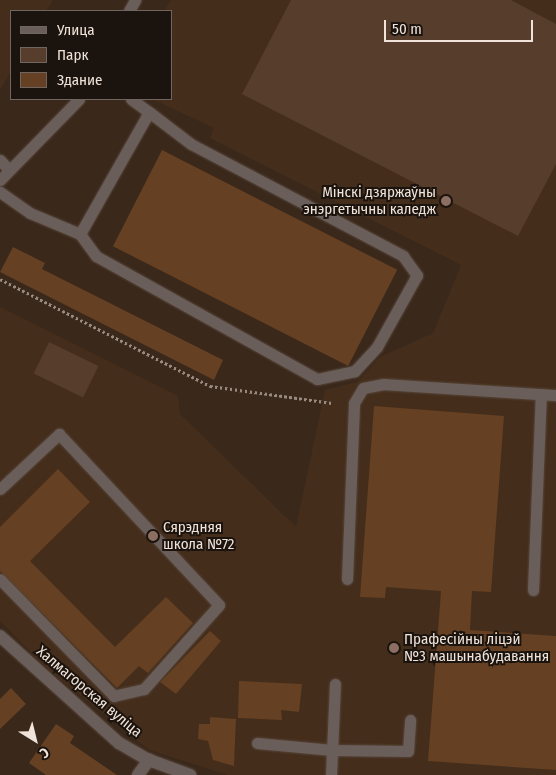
<!DOCTYPE html>
<html>
<head>
<meta charset="utf-8">
<style>
	body { margin:0 }
	#map { position:relative; width:556px; height:775px; overflow:hidden; background:#3a281b; font-family:"Fira Sans Condensed",sans-serif }
	div>[style] { position:absolute }
	.built>* { inset:0; background:#442d1b }
	.green>* { inset:0; background:#573d2b; transform-origin:0 0 }
	.building>* { inset:0; background:#654022; transform-origin:0 0 }
	.path>* { height:3px; margin-top:-1.5px; transform-origin:0; background:repeating-linear-gradient(90deg,#998a80 0 2.5px,transparent 0 5px) }
	.roads { filter:drop-shadow(0 0 1px #57463a) drop-shadow(0 0 1px #57463a) }
	.service>* { height:11px; margin:-5.5px; padding:0 5.5px; transform-origin:5.5px; border-radius:5.5px; background:#6a5e5b }
	.minor>* { height:12px; margin:-6px; padding:0 6px; transform-origin:6px; border-radius:6px; background:#6a5e5b }
	.dots>* { width:14px; height:14px; translate:-50% -50%; box-sizing:border-box; border:2px solid #1b130d; border-radius:50% }
	span { translate:-50% -50%; white-space:nowrap; text-align:center; line-height:1.15; -webkit-text-stroke:4px #1b130d; paint-order:stroke }
	.poi-label { font-size:15px; color:#efe3da }
	.right { translate:-100% -50%; text-align:right }
	.left { translate:0 -50%; text-align:left }
	.street-label { font-size:15px; color:#efe3da }
	.legend { position:absolute; left:10px; top:10px; width:162px; height:90px; box-sizing:border-box; background:#1b130d; border:1px solid #70665f; margin:0; padding:6px 9px; list-style:none; font-size:15px; color:#efe3da }
	.legend li { display:flex; align-items:center; gap:10px; height:25px }
	.legend b { width:25px; border:1px solid #70665f }
	.north { position:absolute; left:10px; top:715px; width:50px; height:50px; -webkit-text-stroke:4px #1b130d; paint-order:stroke; rotate:144deg; font-size:14px; font-weight:700; line-height:20px; text-align:center; color:#efe3da }
	.north::after { content:''; display:block; margin:auto; width:18px; height:22px; background:#efe3da; clip-path:polygon(50% 0,100% 100%,50% 72%,0 100%) }
	.scale { position:absolute; left:384px; top:20px; width:149px; height:22px; box-sizing:border-box; border:2px solid #efe3da; border-top:0; padding-left:6px; font-size:15px; line-height:18px; white-space:nowrap; color:#efe3da; -webkit-text-stroke:4px #1b130d; paint-order:stroke }
</style>
</head>
<body>
<div id="map">
	<div class="built">
		<div style="clip-path:polygon(0 0,53px 0,46px 11px,11px 11px,11px 71px,0 90px)"></div>
		<div style="clip-path:polygon(171px 0,556px 0,556px 775px,228px 775px,149px 750px,49px 670px,0 621px,0 307px,178px 396px,180px 414px,296px 527px,325px 390px,357px 382px,380px 357px,433px 333px,461px 265px,210px 138px,214px 128px,152px 99px,171px 99px,171px 11px,164px 11px)"></div>
	</div>
	<div class="green">
		<div style="clip-path:polygon(291px 0,511px 0,556px 24px,556px 164px,518px 236px,242px 94px)"></div>
		<div style="left:49px;top:342px;width:55px;height:35px;rotate:26deg"></div>
	</div>
	<div class="building">
		<div style="left:162px;top:150px;width:264px;height:108px;rotate:27deg"></div>
		<div style="clip-path:polygon(13px 247px,45px 263px,42px 269px,223px 360px,214px 380px,0 272px)"></div>
		<div style="clip-path:polygon(374px 406px,504px 416px,491px 592px,472px 591px,470px 630px,556px 636px,556px 770px,428px 761px,441px 591px,386px 587px,385px 598px,360px 597px)"></div>
		<div style="clip-path:polygon(58px 469px,90px 502px,30px 561px,115px 647px,166px 597px,193px 623px,148px 673px,139px 666px,117px 688px,0 571px,0 527px)"></div>
		<div style="clip-path:polygon(210px 631px,221px 641px,176px 694px,160px 682px)"></div>
		<div style="clip-path:polygon(239px 681px,302px 684px,299px 712px,281px 710px,282px 720px,238px 718px)"></div>
		<div style="clip-path:polygon(11px 688px,26px 704px,0 729px,0 699px)"></div>
		<div style="clip-path:polygon(210px 717px,236px 719px,234px 766px,213px 760px,208px 741px,198px 739px,199px 724px,210px 724px)"></div>
		<div style="clip-path:polygon(56px 724px,74px 736px,70px 743px,117px 775px,46px 775px,29px 763px)"></div>
	</div>
	<div class="path">
		<div style="left:0;top:279px;width:236px;rotate:27deg"></div>
		<div style="left:210px;top:386px;width:123px;rotate:7.9deg"></div>
	</div>
	<div class="roads">
		<div class="service">
			<div style="left:129px;top:11px;width:13px;rotate:-61deg"></div>
			<div style="left:131px;top:99px;width:22px;rotate:36deg"></div>
			<div style="left:149px;top:112px;width:53px;rotate:37.3deg"></div>
			<div style="left:191px;top:144px;width:240px;rotate:27.8deg"></div>
			<div style="left:403px;top:256px;width:24px;rotate:54deg"></div>
			<div style="left:417px;top:275px;width:82px;rotate:119.1deg"></div>
			<div style="left:377px;top:347px;width:33px;rotate:133deg"></div>
			<div style="left:355px;top:371px;width:39px;rotate:168deg"></div>
			<div style="left:317px;top:379px;width:253px;rotate:-150.9deg"></div>
			<div style="left:96px;top:256px;width:27px;rotate:-126deg"></div>
			<div style="left:80px;top:234px;width:140px;rotate:-60.5deg"></div>
			<div style="left:0;top:160px;width:13px;rotate:48deg"></div>
			<div style="left:0;top:180px;width:113px;rotate:-45.7deg"></div>
			<div style="left:0;top:192px;width:37px;rotate:35deg"></div>
			<div style="left:30px;top:213px;width:54px;rotate:22.8deg"></div>
			<div style="left:0;top:489px;width:81px;rotate:-43deg"></div>
			<div style="left:59px;top:434px;width:234px;rotate:46.9deg"></div>
			<div style="left:219px;top:605px;width:113px;rotate:131.8deg"></div>
			<div style="left:144px;top:689px;width:31px;rotate:167deg"></div>
			<div style="left:114px;top:696px;width:163px;rotate:-134.3deg"></div>
			<div style="left:347px;top:579px;width:176px;rotate:-87.7deg"></div>
			<div style="left:354px;top:403px;width:17px;rotate:-59deg"></div>
			<div style="left:363px;top:388px;width:21px;rotate:-11deg"></div>
			<div style="left:384px;top:384px;width:172px;rotate:3.7deg"></div>
			<div style="left:533px;top:590px;width:196px;rotate:-87.7deg"></div>
			<div style="left:257px;top:743px;width:75px;rotate:5.3deg"></div>
			<div style="left:332px;top:750px;width:76px;rotate:0.8deg"></div>
			<div style="left:408px;top:751px;width:31px;rotate:-86deg"></div>
			<div style="left:331px;top:775px;width:91px;rotate:-87.5deg"></div>
		</div>
		<div class="minor">
			<div style="left:0;top:636px;width:160px;rotate:42deg"></div>
			<div style="left:119px;top:743px;width:34px;rotate:30deg"></div>
			<div style="left:149px;top:760px;width:44px;rotate:20.1deg"></div>
			<div style="left:138px;top:775px;width:19px;rotate:-54deg"></div>
		</div>
	</div>
	<div class="dots">
		<div style="left:446px;top:201px;background:#8d6e63"></div>
		<div style="left:153px;top:536px;background:#8d6e63"></div>
		<div style="left:394px;top:648px;background:#8d6e63"></div>
	</div>
	<div class="poi-label">
		<span class="right" style="left:436px;top:201px">Мінскі дзяржаўны<br>энэргетычны каледж</span>
		<span class="left" style="left:163px;top:536px">Сярэдняя<br>школа №72</span>
		<span class="left" style="left:404px;top:648px">Прафесійны ліцэй<br>№3 машынабудавання</span>
	</div>
	<div class="street-label">
		<span style="left:89px;top:692px;rotate:40deg">Халмагорская вуліца</span>
	</div>
	<ul class="legend">
	<li><b style="height:6px;background:#6a5e5b"></b>Улица</li>
	<li><b style="height:14px;background:#573d2b"></b>Парк</li>
	<li><b style="height:14px;background:#654022"></b>Здание</li>
	</ul>
	<div class="north">С</div>
	<div class="scale">50 m</div>
</div>
</body>
</html>
